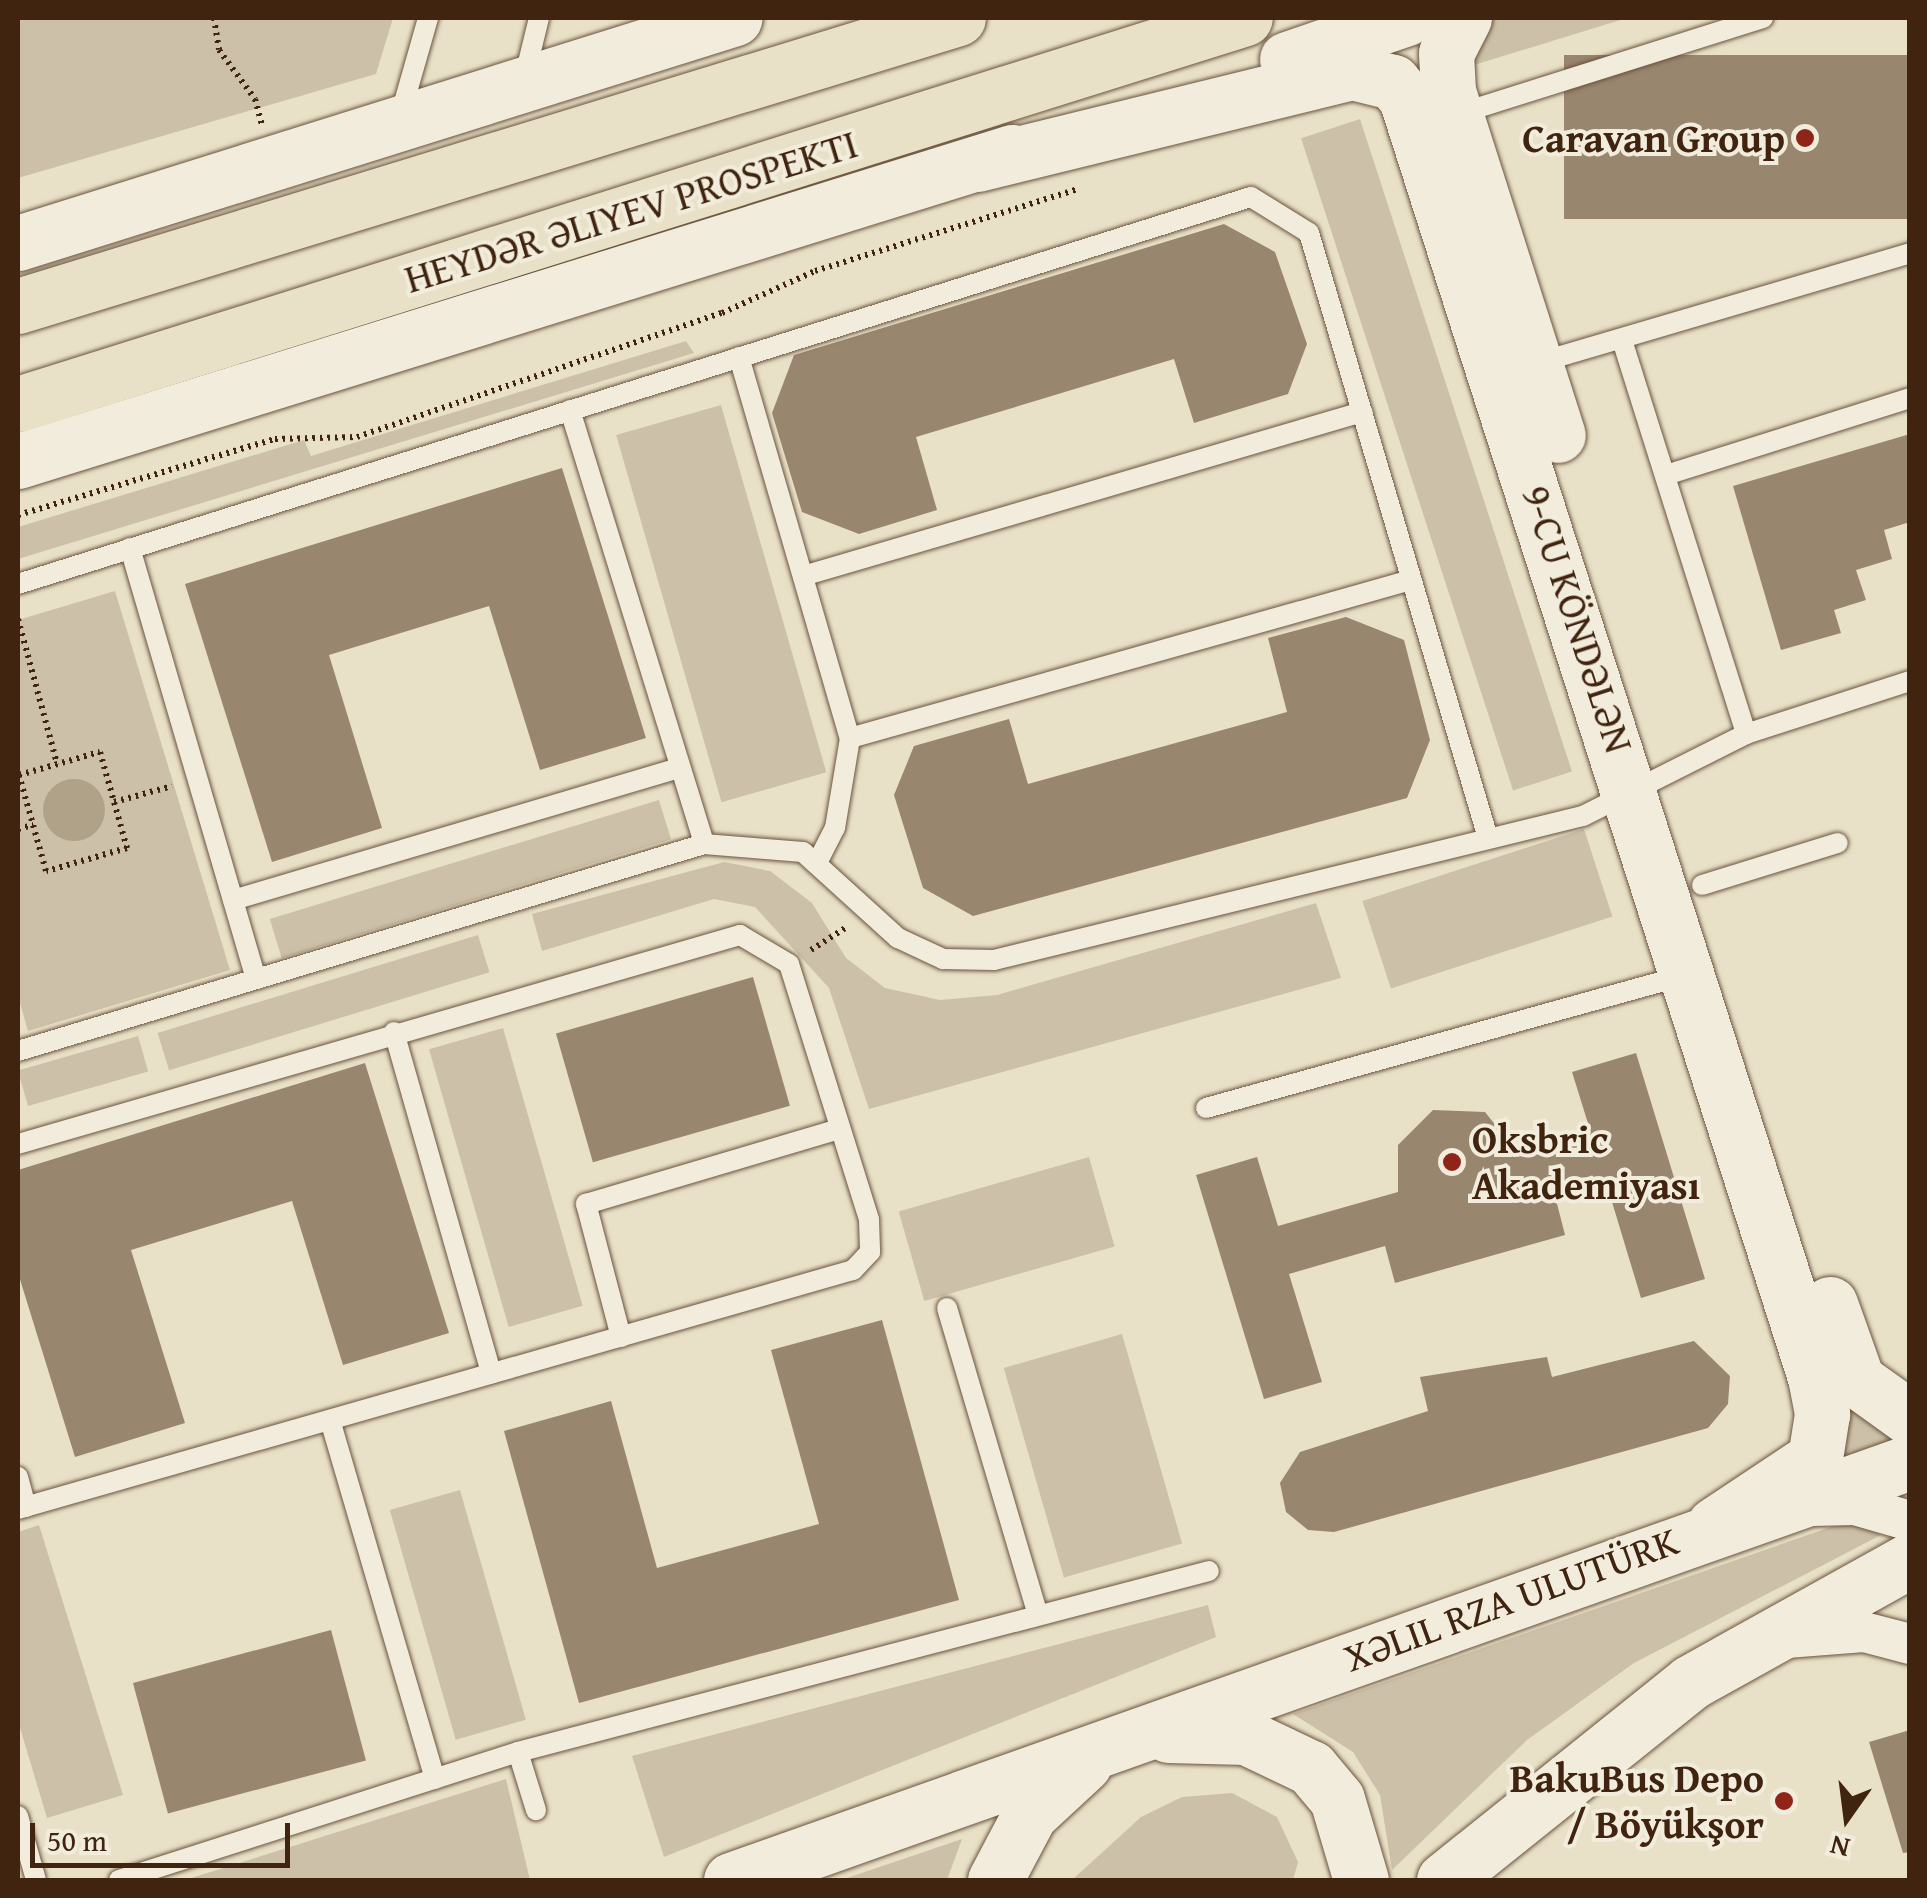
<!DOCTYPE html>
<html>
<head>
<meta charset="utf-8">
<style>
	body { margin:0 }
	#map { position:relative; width:1927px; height:1898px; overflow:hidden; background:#e9e1c7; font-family:"Gentium Book Plus",serif }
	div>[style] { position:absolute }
	.green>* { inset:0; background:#ccc1a8; transform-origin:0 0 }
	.water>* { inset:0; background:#b0a189 }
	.round { border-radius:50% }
	.building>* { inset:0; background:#98866f; transform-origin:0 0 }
	.path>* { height:6px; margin-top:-3px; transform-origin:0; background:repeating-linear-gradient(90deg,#412410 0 2.5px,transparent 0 7.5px) }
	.roads { filter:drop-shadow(0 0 2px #6b533e) drop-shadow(0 0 2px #6b533e) }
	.service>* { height:20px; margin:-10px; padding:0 10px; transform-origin:10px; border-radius:10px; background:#f1ecdb }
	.minor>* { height:40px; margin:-20px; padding:0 20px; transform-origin:20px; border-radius:20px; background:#f1ecdb }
	.secondary>* { height:55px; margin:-27.5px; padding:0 27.5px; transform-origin:27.5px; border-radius:27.5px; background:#f1ecdb }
	.trunk>* { height:55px; margin:-27.5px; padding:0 27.5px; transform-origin:27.5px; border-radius:27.5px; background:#e9e1c7 }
	.dots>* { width:28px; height:28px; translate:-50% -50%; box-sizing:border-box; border:5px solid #f1ecdb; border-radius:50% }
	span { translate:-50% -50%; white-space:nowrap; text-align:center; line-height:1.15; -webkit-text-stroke:8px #f1ecdb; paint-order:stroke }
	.poi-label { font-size:40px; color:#412410; font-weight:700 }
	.right { translate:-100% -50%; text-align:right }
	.left { translate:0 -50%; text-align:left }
	.street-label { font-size:40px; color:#412410 }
	.frame { position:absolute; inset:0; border:20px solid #412410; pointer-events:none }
	.north { position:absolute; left:1797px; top:1768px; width:100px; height:100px; -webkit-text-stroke:8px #f1ecdb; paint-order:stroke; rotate:194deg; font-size:28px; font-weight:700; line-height:40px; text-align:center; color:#412410 }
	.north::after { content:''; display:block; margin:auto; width:35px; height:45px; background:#412410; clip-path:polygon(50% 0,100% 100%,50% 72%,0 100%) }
	.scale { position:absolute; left:30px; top:1823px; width:260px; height:45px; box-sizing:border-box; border:5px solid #412410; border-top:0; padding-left:12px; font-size:30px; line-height:35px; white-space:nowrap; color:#412410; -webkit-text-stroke:8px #f1ecdb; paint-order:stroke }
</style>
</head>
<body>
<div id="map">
	<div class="green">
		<div style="clip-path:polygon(18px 18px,393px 18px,376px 74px,18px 178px)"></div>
		<div style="clip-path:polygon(1483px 18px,1627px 18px,1474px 65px,1471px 30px)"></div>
		<div style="left:1360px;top:119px;width:686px;height:62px;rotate:72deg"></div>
		<div style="clip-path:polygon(686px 341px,694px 353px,18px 559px,18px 527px,304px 440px,311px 456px)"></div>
		<div style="left:721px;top:405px;width:382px;height:109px;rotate:74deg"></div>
		<div style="clip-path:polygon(115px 591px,230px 970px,28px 1031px,18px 996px,18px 620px)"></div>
		<div style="left:659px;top:800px;width:41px;height:407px;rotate:73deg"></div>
		<div style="left:1584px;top:829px;width:92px;height:233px;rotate:72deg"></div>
		<div style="clip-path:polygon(724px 862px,770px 871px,812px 903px,846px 958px,885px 988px,940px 1000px,997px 995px,1316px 903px,1341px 978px,869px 1109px,829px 988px,755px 907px,714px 899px,542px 951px,532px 914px)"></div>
		<div style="left:478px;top:935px;width:39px;height:335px;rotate:73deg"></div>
		<div style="left:503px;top:1028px;width:289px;height:77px;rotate:74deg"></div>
		<div style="left:138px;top:1036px;width:37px;height:125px;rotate:74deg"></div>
		<div style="left:1089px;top:1157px;width:93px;height:198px;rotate:74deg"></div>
		<div style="left:1122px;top:1334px;width:218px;height:123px;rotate:74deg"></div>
		<div style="clip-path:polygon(1848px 1408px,1907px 1440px,1832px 1467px)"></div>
		<div style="left:460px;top:1490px;width:239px;height:73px;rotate:74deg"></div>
		<div style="clip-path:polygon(1848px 1521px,1881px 1535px,1634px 1663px,1527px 1740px,1392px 1870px,1380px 1795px,1353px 1752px,1293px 1714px)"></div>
		<div style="clip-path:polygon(39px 1525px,123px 1795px,47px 1818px,18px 1721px,18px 1532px)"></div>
		<div style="clip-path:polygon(1208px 1605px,1216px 1637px,664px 1857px,632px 1756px)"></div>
		<div style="clip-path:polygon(506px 1779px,530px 1880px,185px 1880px)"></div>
		<div style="clip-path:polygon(1232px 1793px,1277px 1817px,1298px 1862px,1293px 1880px,1072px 1880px,1141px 1817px,1182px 1797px)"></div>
		<div style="clip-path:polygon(962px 1839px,947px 1880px,841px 1880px)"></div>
	</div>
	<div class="water">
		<div class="round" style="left:43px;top:779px;width:62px;height:62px"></div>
	</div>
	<div class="building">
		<div style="left:1910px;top:55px;width:164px;height:346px;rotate:90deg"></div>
		<div style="clip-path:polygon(1224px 224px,1275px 252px,1307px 344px,1288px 394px,1194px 423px,1174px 359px,916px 437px,937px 510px,859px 534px,802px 512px,772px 413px,794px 355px)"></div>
		<div style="clip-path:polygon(1910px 434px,1910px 522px,1884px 530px,1892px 559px,1856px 570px,1866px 600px,1834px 610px,1841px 633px,1781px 650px,1733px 486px)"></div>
		<div style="clip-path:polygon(562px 468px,646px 738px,540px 770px,489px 606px,329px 655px,382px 828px,272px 862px,185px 584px)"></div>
		<div style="clip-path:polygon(1346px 617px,1404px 640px,1430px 740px,1407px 798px,973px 916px,923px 888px,894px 795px,914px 746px,1009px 719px,1028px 784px,1287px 712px,1268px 638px)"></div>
		<div style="left:753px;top:977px;width:134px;height:205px;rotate:74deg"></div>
		<div style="clip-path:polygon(1636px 1053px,1705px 1279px,1641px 1298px,1606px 1182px,1555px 1196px,1565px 1235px,1395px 1283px,1385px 1246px,1289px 1274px,1322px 1382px,1264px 1399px,1196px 1175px,1257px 1157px,1278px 1226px,1398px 1192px,1398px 1145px,1433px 1110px,1485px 1112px,1520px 1156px,1591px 1133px,1572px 1072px)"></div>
		<div style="clip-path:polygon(365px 1063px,449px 1333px,343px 1365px,292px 1201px,131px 1250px,185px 1423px,75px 1457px,18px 1273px,18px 1170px)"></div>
		<div style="clip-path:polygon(882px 1320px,959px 1600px,579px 1703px,504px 1431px,611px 1401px,657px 1568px,819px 1524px,771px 1350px)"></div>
		<div style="clip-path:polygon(1694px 1341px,1730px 1376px,1728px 1404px,1708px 1428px,1334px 1532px,1308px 1530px,1286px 1512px,1280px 1483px,1300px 1452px,1428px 1411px,1420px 1377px,1547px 1357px,1552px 1377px)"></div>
		<div style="left:331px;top:1630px;width:135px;height:205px;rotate:75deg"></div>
		<div style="clip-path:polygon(1910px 1730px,1910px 1852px,1903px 1853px,1869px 1742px)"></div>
	</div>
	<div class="path">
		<div style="left:214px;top:18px;width:32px;rotate:81deg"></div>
		<div style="left:219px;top:50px;width:61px;rotate:53.7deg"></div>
		<div style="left:255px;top:99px;width:27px;rotate:75deg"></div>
		<div style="left:18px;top:515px;width:268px;rotate:-16.5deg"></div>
		<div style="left:275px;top:439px;width:82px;rotate:-1.4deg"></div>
		<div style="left:357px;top:437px;width:385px;rotate:-18.8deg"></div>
		<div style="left:722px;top:313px;width:102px;rotate:-24.3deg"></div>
		<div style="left:815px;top:271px;width:275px;rotate:-17.3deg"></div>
		<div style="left:18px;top:619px;width:150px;rotate:74.9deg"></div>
		<div style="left:100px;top:752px;width:100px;rotate:74.3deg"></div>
		<div style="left:127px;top:848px;width:84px;rotate:164.1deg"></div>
		<div style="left:46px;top:871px;width:100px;rotate:-105.7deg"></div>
		<div style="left:19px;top:775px;width:84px;rotate:-15.9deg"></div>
		<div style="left:114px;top:802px;width:60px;rotate:-15.4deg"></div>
		<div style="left:18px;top:829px;width:16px;rotate:-15deg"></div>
		<div style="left:811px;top:950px;width:43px;rotate:-32.6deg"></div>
	</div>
	<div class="roads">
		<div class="service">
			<div style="left:524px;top:79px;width:63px;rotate:-76.2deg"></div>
			<div style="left:401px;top:113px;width:99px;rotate:-74.1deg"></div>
			<div style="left:1455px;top:115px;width:323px;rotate:-17.5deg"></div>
			<div style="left:1622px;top:340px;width:413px;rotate:72.5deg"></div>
			<div style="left:739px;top:357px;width:397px;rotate:73.8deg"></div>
			<div style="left:850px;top:738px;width:583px;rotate:-15.73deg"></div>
			<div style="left:1537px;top:363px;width:389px;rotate:-16.4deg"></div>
			<div style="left:570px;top:410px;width:454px;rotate:72.8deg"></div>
			<div style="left:1666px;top:475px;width:256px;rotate:-17.5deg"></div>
			<div style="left:130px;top:548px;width:448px;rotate:73.7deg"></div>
			<div style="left:803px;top:576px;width:583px;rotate:-16.35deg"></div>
			<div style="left:18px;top:584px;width:1292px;rotate:-17.43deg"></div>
			<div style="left:1251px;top:197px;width:68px;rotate:31.8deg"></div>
			<div style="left:1309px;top:233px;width:631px;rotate:73.52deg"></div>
			<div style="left:817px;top:863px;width:39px;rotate:-63deg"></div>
			<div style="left:835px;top:828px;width:91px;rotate:-80.5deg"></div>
			<div style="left:1702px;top:885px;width:142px;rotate:-17.2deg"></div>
			<div style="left:233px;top:900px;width:466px;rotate:-16.5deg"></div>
			<div style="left:394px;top:1032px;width:355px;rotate:74.1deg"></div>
			<div style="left:18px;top:1051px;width:717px;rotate:-16.79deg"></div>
			<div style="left:704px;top:844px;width:99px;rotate:4.6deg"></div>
			<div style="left:803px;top:852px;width:128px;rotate:42.2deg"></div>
			<div style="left:898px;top:938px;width:50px;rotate:25deg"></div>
			<div style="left:943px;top:959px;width:51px;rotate:1.1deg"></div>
			<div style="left:994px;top:960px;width:606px;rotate:-13.74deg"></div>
			<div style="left:1583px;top:816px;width:182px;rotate:-26.7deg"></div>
			<div style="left:1746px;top:734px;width:172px;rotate:-17.9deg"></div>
			<div style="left:1206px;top:1108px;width:495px;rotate:-15.5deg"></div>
			<div style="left:18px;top:1144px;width:752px;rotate:-16.14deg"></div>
			<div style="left:740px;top:935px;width:57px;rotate:30.6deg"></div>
			<div style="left:789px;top:964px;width:268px;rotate:72.6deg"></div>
			<div style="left:869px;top:1220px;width:32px;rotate:88deg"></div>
			<div style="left:870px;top:1252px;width:25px;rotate:133deg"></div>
			<div style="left:853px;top:1270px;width:869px;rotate:164.03deg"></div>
			<div style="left:947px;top:1308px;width:320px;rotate:73.5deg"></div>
			<div style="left:621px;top:1337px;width:138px;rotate:-104.7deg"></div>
			<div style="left:586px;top:1204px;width:265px;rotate:-16.5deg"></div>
			<div style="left:330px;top:1420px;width:374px;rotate:73.7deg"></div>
			<div style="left:18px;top:1477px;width:31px;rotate:75deg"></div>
			<div style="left:518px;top:1752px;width:61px;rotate:72.8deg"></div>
			<div style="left:18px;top:1816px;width:66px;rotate:74.3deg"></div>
			<div style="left:119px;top:1880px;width:419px;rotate:-17.8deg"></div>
			<div style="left:518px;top:1752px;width:714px;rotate:-14.68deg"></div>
		</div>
		<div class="minor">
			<div style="left:1811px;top:1506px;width:44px;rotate:-1.3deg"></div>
			<div style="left:1855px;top:1505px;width:57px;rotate:16.2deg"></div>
			<div style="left:1786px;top:1638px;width:78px;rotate:-4.4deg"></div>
			<div style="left:1864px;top:1632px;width:48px;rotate:14.6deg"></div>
		</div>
		<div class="secondary">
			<div style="left:1464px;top:18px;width:39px;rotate:117deg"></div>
			<div style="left:1446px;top:53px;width:38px;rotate:87deg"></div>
			<div style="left:1448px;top:91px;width:361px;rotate:72.3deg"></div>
			<div style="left:1287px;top:59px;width:127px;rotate:-18.9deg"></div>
			<div style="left:977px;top:164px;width:386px;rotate:-13.8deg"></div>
			<div style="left:1352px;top:72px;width:42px;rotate:13.7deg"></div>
			<div style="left:1393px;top:82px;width:21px;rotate:51deg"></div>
			<div style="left:1406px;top:98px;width:1343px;rotate:72.27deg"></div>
			<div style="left:1815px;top:1377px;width:38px;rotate:79deg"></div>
			<div style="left:1822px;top:1414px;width:45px;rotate:99deg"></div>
			<div style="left:1815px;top:1458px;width:121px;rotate:146.4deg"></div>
			<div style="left:18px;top:243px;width:751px;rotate:-17.42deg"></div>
			<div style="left:18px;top:461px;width:1041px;rotate:-17.27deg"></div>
			<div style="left:1830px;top:1304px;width:81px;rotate:70.4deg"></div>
			<div style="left:1857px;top:1380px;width:65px;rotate:35.6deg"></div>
			<div style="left:1168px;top:1735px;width:78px;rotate:1.5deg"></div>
			<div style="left:1246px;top:1737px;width:72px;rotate:25.5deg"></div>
			<div style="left:1311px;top:1768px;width:40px;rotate:50deg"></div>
			<div style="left:1337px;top:1799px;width:84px;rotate:73.5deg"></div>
			<div style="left:731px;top:1880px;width:1251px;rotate:-19.52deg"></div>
			<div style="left:995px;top:1880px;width:75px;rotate:-62.1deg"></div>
			<div style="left:1030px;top:1814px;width:74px;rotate:-42.8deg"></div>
			<div style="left:1444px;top:1880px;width:317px;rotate:-38.7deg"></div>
			<div style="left:1691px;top:1682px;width:251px;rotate:-29.1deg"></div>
		</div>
		<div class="trunk">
			<div style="left:18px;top:306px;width:983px;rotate:-17.03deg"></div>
			<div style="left:18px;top:404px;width:1286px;rotate:-17.46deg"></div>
		</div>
	</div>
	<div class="dots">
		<div style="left:1805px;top:138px;background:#8f2418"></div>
		<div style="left:1452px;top:1162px;background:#8f2418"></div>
		<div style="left:1784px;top:1801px;background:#8f2418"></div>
	</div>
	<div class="poi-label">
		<span class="right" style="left:1785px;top:138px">Caravan Group</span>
		<span class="left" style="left:1472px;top:1162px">Oksbric<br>Akademiyası</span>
		<span class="right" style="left:1764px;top:1801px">BakuBus Depo<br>/ Böyükşor</span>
	</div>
	<div class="street-label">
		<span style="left:631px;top:211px;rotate:-17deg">HEYDƏR ƏLIYEV PROSPEKTI</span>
		<span style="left:1578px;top:619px;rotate:72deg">9-CU KÖNDƏLƏN</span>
		<span style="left:1511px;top:1599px;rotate:-20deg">XƏLIL RZA ULUTÜRK</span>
	</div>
	<div class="frame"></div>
	<div class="north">N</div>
	<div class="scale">50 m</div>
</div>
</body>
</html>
